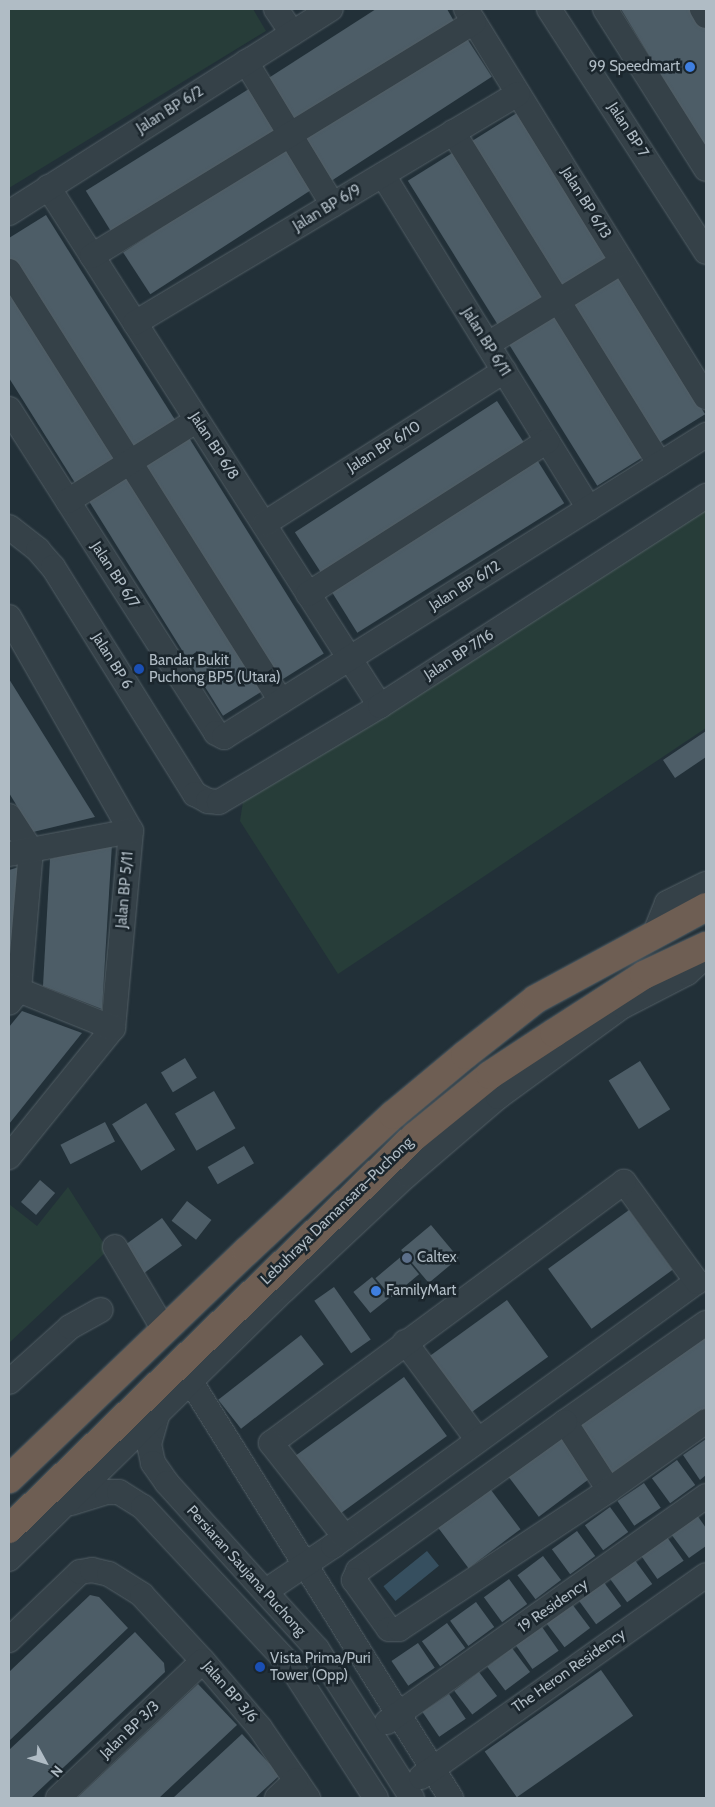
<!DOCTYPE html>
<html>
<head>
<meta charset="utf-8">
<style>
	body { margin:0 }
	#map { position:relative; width:715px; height:1807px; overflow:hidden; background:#223038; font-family:Cabin,sans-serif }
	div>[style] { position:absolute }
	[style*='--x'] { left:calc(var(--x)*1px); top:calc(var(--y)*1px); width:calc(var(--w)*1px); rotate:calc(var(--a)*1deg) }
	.green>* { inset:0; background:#273d39 }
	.water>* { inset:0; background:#364f5f; transform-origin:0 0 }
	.building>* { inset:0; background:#4d5d67; transform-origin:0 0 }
	.roads { filter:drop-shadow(0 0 1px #535f66) drop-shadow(0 0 1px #535f66) }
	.minor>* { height:24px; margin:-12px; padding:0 12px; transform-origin:12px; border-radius:12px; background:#354148 }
	.highway>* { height:28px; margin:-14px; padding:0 14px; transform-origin:14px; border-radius:14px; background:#6e5e53 }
	.dots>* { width:14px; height:14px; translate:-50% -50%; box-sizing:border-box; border:2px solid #1b262d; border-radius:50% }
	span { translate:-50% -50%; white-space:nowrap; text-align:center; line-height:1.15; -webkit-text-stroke:5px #1b262d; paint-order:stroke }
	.poi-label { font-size:15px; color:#b0bcc5 }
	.right { translate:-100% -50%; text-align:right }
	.left { translate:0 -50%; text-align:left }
	.street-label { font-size:15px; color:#b0bcc5 }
	.frame { position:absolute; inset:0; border:10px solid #b0bcc5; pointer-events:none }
	.north { position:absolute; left:20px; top:1737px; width:50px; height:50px; -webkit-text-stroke:4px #1b262d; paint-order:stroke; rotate:129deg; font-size:14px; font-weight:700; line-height:20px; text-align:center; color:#b0bcc5 }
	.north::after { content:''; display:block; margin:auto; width:18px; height:22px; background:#b0bcc5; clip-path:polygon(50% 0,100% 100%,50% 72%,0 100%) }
</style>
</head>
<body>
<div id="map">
	<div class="green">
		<i style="clip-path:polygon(9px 9px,253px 9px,266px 31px,9px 188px)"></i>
		<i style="clip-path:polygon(706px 509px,706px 728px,338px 974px,240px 821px,244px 795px)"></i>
		<i style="clip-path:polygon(68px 1187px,108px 1250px,9px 1343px,9px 1204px,37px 1226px)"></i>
	</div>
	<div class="water">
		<i style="left:427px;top:1551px;width:19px;height:56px;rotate:51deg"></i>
	</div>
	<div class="building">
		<i style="clip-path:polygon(376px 9px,447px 9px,455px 23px,296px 124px,267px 79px)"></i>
		<i style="clip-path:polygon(621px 9px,697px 9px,706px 23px,706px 149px)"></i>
		<i style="left:464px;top:34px;width:51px;height:192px;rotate:57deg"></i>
		<i style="left:252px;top:87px;width:54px;height:196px;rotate:58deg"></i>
		<i style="left:517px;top:113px;width:173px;height:61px;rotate:58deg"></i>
		<i style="left:290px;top:144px;width:50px;height:199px;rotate:57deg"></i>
		<i style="left:457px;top:150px;width:173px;height:58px;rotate:58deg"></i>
		<i style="clip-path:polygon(46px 215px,177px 423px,131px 453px,9px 258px,9px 238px)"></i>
		<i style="left:615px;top:270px;width:170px;height:62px;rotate:58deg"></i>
		<i style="clip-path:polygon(9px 276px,123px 457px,77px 486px,9px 378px)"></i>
		<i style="left:557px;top:308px;width:172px;height:60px;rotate:58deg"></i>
		<i style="left:497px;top:401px;width:55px;height:241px;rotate:57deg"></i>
		<i style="left:186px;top:433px;width:260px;height:57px;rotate:58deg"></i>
		<i style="left:534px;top:455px;width:57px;height:244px;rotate:58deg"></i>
		<i style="left:129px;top:469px;width:259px;height:51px;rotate:58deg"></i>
		<i style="clip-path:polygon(9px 679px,95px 817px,33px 832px,9px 793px)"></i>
		<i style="clip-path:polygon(706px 731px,706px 757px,675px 778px,663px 760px)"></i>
		<i style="clip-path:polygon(112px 844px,102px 1009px,43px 986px,50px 859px)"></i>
		<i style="clip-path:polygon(19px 867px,9px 973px,9px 870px)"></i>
		<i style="clip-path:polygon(22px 1011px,82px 1033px,9px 1124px,9px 1027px)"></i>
		<i style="left:185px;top:1058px;width:23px;height:28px;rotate:59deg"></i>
		<i style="left:640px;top:1061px;width:57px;height:37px;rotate:58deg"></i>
		<i style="left:214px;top:1091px;width:43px;height:45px;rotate:60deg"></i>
		<i style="left:146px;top:1103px;width:55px;height:40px;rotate:58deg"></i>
		<i style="left:105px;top:1122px;width:22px;height:50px;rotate:63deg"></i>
		<i style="left:244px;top:1146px;width:20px;height:42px;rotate:60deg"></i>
		<i style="left:40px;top:1180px;width:20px;height:29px;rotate:41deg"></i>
		<i style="left:187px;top:1201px;width:31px;height:25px;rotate:38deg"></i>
		<i style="left:629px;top:1210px;width:74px;height:100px;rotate:54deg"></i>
		<i style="left:162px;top:1218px;width:34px;height:47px;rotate:54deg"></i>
		<i style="left:431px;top:1225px;width:43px;height:39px;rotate:50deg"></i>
		<i style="left:403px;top:1255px;width:25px;height:36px;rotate:50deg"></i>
		<i style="left:372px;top:1277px;width:27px;height:24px;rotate:51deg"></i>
		<i style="left:334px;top:1287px;width:64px;height:24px;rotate:55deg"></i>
		<i style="left:507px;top:1300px;width:70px;height:101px;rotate:54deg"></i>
		<i style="clip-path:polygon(706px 1329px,706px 1415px,617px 1480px,576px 1423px)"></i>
		<i style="left:301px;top:1335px;width:37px;height:105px;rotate:52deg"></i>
		<i style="left:404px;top:1377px;width:73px;height:135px;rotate:54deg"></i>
		<i style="left:560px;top:1432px;width:55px;height:68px;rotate:53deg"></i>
		<i style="clip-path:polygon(706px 1439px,706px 1475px,700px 1480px,683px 1455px)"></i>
		<i style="left:677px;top:1460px;width:31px;height:31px;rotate:54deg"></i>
		<i style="left:644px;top:1483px;width:30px;height:32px;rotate:56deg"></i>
		<i style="left:488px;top:1486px;width:54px;height:65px;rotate:53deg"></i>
		<i style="left:610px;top:1507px;width:31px;height:31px;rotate:54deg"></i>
		<i style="clip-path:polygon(697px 1515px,706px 1528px,706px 1546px,689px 1558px,671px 1534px)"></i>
		<i style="left:577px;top:1531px;width:31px;height:31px;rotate:54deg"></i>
		<i style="left:667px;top:1537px;width:29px;height:32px;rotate:55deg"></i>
		<i style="left:543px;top:1556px;width:30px;height:32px;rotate:53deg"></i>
		<i style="left:634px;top:1559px;width:31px;height:31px;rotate:54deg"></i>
		<i style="left:509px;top:1579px;width:31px;height:31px;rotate:54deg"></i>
		<i style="left:603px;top:1581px;width:31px;height:31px;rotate:54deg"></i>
		<i style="clip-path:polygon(90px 1595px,99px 1597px,128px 1628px,9px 1741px,9px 1672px)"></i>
		<i style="left:476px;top:1602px;width:31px;height:32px;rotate:54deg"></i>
		<i style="left:572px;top:1604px;width:30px;height:32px;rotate:53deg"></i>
		<i style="left:447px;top:1623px;width:31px;height:31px;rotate:54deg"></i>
		<i style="left:542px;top:1627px;width:29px;height:32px;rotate:55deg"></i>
		<i style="clip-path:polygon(135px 1632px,164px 1663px,165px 1672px,31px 1798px,9px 1798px,9px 1750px)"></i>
		<i style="left:418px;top:1643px;width:30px;height:32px;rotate:56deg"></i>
		<i style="left:512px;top:1648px;width:30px;height:31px;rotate:53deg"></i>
		<i style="left:601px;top:1670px;width:56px;height:142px;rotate:55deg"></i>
		<i style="left:479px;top:1672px;width:30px;height:31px;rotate:53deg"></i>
		<i style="clip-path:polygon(198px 1684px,237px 1725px,159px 1798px,77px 1798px)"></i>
		<i style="left:449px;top:1694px;width:30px;height:32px;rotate:56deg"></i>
		<i style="clip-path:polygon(242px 1734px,280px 1775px,255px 1798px,173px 1798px)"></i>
	</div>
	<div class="roads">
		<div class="minor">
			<i style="--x:276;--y:9;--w:29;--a:56"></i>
			<i style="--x:466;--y:9;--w:456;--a:58.3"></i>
			<i style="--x:549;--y:9;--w:289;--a:57.1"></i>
			<i style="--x:605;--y:9;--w:189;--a:57.7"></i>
			<i style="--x:702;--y:9;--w:8;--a:60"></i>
			<i style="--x:246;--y:62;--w:167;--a:58.7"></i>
			<i style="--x:453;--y:132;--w:391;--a:58.1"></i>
			<i style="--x:383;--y:175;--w:392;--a:58.3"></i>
			<i style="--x:48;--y:187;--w:616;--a:57.39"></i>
			<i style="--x:9;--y:213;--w:381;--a:-32.4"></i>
			<i style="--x:92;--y:256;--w:448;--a:-31.5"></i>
			<i style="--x:9;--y:271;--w:509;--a:57.68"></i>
			<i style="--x:135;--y:323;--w:446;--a:-30.9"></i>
			<i style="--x:488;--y:344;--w:157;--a:-31.5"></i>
			<i style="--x:9;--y:409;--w:384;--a:57.4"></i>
			<i style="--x:216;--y:733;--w:9;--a:27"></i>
			<i style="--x:224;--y:737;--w:569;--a:-32.07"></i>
			<i style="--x:68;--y:501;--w:152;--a:-32.1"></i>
			<i style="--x:264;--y:524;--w:285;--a:-32.5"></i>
			<i style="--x:9;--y:527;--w:37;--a:38"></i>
			<i style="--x:38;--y:550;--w:23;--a:49"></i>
			<i style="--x:53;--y:567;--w:268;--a:58"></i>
			<i style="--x:195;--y:794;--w:15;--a:28"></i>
			<i style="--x:208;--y:801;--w:11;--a:5"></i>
			<i style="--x:219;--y:802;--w:187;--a:-30.8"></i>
			<i style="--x:380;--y:706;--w:388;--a:-32.8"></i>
			<i style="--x:308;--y:594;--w:284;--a:-32.6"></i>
			<i style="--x:9;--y:617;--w:246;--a:60.3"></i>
			<i style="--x:131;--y:831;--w:198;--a:95.2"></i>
			<i style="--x:113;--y:1028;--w:166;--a:128.9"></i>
			<i style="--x:9;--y:816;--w:40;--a:57.1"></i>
			<i style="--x:31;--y:850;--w:141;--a:94.9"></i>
			<i style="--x:19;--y:990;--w:16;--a:128"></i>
			<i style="--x:9;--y:854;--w:124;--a:-10.7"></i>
			<i style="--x:655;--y:933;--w:32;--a:-68"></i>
			<i style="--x:667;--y:903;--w:43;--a:-26"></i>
			<i style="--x:9;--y:986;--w:112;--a:22"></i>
			<i style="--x:115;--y:1247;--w:96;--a:59.4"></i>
			<i style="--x:405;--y:1342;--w:121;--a:53.4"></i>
			<i style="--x:9;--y:1382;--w:82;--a:-42"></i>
			<i style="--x:70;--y:1327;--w:35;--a:-29"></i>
			<i style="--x:191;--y:1382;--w:491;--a:58"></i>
			<i style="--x:157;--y:1416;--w:29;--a:106"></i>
			<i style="--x:149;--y:1444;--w:19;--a:78"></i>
			<i style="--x:153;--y:1463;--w:24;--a:55"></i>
			<i style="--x:167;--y:1483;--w:224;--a:47.9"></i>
			<i style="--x:317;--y:1649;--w:177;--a:57.5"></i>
			<i style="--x:565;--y:1422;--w:172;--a:-35.1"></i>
			<i style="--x:609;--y:1490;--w:81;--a:-122.9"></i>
			<i style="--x:565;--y:1422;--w:255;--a:144.3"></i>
			<i style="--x:358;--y:1571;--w:10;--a:114"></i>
			<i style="--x:354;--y:1580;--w:60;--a:54.5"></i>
			<i style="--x:389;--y:1629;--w:10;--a:0"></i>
			<i style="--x:399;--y:1629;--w:252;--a:-33.5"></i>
			<i style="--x:609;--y:1490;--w:119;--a:-35.4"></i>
			<i style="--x:71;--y:1503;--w:38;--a:-17"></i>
			<i style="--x:107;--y:1492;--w:12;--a:0"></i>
			<i style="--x:119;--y:1492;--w:28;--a:32"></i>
			<i style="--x:143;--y:1507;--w:216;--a:47.1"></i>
			<i style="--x:290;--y:1665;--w:158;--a:57.1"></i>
			<i style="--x:9;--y:1559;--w:386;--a:-44.4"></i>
			<i style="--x:285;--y:1289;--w:167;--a:-43.1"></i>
			<i style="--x:407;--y:1175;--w:120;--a:-40.6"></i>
			<i style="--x:498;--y:1097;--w:155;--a:-36.1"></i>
			<i style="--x:623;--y:1006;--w:72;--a:-27.3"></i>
			<i style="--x:687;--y:973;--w:25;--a:-42"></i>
			<i style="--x:266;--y:1591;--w:81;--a:-33.9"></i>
			<i style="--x:333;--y:1546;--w:450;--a:-36"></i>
			<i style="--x:697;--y:1282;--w:124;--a:-126.1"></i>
			<i style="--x:624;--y:1182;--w:439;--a:143.5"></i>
			<i style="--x:271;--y:1443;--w:120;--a:51.8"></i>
			<i style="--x:9;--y:1640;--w:98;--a:-43.8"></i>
			<i style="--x:80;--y:1572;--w:12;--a:-9"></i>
			<i style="--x:92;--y:1570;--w:17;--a:13"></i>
			<i style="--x:109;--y:1574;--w:39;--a:32"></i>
			<i style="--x:142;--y:1595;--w:90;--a:47.3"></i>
			<i style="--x:203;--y:1661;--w:88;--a:49.6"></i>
			<i style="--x:260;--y:1728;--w:85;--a:55.6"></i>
			<i style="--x:387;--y:1722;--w:391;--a:-35.3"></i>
			<i style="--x:421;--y:1777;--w:349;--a:-35.3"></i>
			<i style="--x:58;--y:1798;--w:199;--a:-43.4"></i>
			<i style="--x:277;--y:1798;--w:26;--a:-43"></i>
		</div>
		<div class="highway">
			<i style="--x:9;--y:1479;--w:330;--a:-43.8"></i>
			<i style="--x:247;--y:1251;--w:200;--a:-43"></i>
			<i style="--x:393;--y:1115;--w:94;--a:-39.8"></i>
			<i style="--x:465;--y:1055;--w:90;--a:-38.3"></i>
			<i style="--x:536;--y:999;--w:193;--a:-28.4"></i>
			<i style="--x:9;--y:1529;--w:564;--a:-44.07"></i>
			<i style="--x:414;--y:1137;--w:98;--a:-39.2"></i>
			<i style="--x:490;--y:1075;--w:77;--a:-33.3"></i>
			<i style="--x:554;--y:1033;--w:107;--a:-32.8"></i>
			<i style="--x:644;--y:975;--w:68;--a:-25.1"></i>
		</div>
	</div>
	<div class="dots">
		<i style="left:690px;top:67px;background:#3f7fe0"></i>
		<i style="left:139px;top:669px;background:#1a4fb4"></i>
		<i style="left:407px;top:1258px;background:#5c6f8a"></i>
		<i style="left:376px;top:1291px;background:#3f7fe0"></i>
		<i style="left:260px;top:1667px;background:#1a4fb4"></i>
	</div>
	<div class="poi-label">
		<span class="right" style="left:680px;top:67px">99 Speedmart</span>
		<span class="left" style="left:149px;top:669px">Bandar Bukit<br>Puchong BP5 (Utara)</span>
		<span class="left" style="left:417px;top:1258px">Caltex</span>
		<span class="left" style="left:386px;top:1291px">FamilyMart</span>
		<span class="left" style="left:270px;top:1667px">Vista Prima/Puri<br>Tower (Opp)</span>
	</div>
	<div class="street-label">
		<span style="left:170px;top:110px;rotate:-32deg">Jalan BP 6/2</span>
		<span style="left:628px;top:130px;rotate:57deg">Jalan BP 7</span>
		<span style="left:586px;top:203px;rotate:58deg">Jalan BP 6/13</span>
		<span style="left:327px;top:208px;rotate:-31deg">Jalan BP 6/9</span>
		<span style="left:486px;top:342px;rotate:58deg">Jalan BP 6/11</span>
		<span style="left:214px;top:446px;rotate:57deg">Jalan BP 6/8</span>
		<span style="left:384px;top:447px;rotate:-32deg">Jalan BP 6/10</span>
		<span style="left:115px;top:575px;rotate:57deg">Jalan BP 6/7</span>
		<span style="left:465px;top:586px;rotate:-32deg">Jalan BP 6/12</span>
		<span style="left:459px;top:655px;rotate:-33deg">Jalan BP 7/16</span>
		<span style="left:112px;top:661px;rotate:58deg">Jalan BP 6</span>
		<span style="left:125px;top:890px;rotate:-85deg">Jalan BP 5/11</span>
		<span style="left:337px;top:1211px;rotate:-44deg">Lebuhraya Damansara–Puchong</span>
		<span style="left:246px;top:1571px;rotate:48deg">Persiaran Saujana Puchong</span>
		<span style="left:553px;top:1606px;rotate:-35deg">19 Residency</span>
		<span style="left:569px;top:1671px;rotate:-35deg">The Heron Residency</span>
		<span style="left:230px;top:1692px;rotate:49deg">Jalan BP 3/6</span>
		<span style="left:130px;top:1730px;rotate:-44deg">Jalan BP 3/3</span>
	</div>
	<div class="frame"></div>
	<div class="north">N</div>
</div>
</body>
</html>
